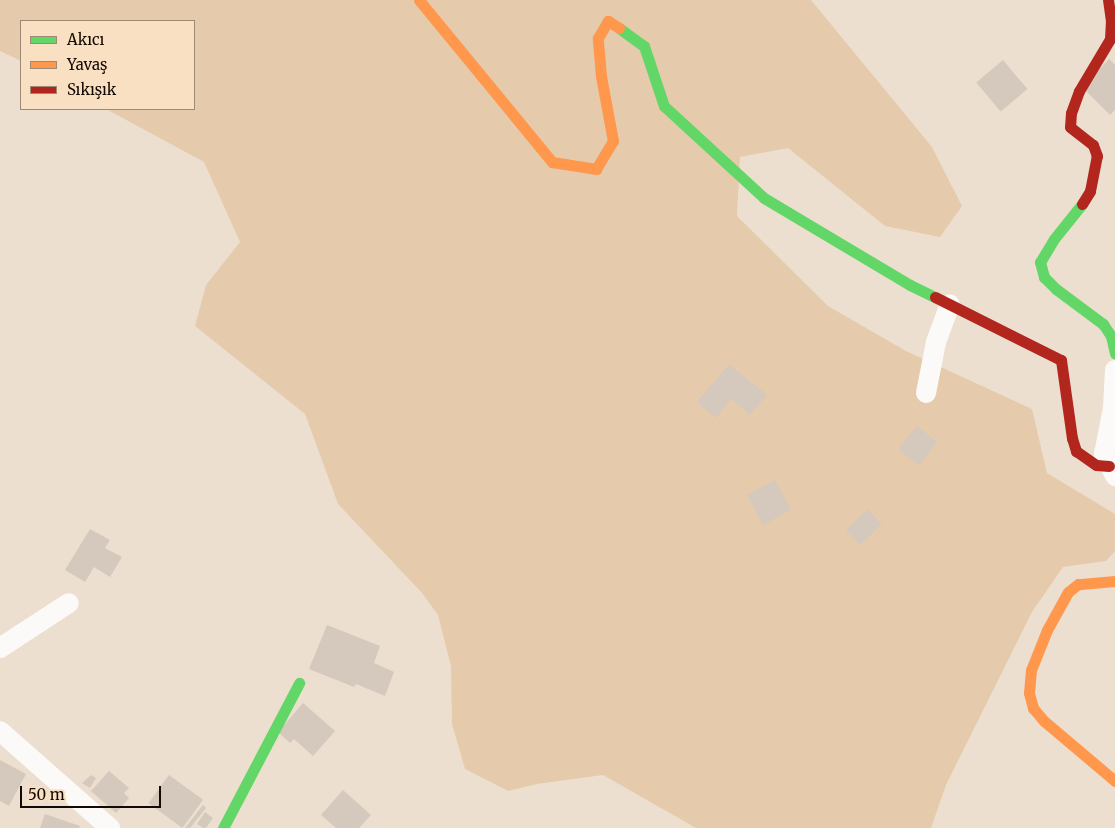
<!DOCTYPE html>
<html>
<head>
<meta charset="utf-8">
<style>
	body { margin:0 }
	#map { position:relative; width:1115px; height:828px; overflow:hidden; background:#eddfd0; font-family:Merriweather,serif }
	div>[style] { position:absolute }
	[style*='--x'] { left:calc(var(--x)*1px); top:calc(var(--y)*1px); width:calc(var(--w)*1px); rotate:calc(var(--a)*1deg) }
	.green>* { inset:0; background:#e5cbac }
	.building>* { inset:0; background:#d4c9bc; transform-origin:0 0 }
	.street>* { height:20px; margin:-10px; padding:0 10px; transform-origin:10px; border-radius:10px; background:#fcfaf8 }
	.fast>* { height:11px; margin:-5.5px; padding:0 5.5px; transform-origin:5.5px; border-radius:5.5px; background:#63d668 }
	.slow>* { height:11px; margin:-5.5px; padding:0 5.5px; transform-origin:5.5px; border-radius:5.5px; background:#ff974d }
	.jam>* { height:11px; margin:-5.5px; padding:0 5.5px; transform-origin:5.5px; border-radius:5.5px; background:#b3261e }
	span { translate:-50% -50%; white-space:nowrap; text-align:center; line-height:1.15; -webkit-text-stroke:4px #fae0c3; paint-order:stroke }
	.legend { position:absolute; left:20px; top:20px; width:175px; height:90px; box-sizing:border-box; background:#fae0c3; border:1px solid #9d8a76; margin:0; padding:6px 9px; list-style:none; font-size:15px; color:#120902 }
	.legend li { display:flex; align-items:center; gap:10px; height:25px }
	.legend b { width:25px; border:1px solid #9d8a76 }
	.scale { position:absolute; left:20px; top:786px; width:141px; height:22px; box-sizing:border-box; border:2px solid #120902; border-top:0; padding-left:6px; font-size:15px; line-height:18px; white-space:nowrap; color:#120902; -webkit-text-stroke:4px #fae0c3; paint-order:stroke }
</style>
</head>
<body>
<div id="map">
	<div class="green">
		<i style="clip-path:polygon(0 0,811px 0,932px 147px,962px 206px,940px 237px,885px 226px,788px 148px,740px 157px,737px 216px,828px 306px,906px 351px,1032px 409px,1047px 473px,1115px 514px,1115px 551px,1106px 561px,1063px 567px,1032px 612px,946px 785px,931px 828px,696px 828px,603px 775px,537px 784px,508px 791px,465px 769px,452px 724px,451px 666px,438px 615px,422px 593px,338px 504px,305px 414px,195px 326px,206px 285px,240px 242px,204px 162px,106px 109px,194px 109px,194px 21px,21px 21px,21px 61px,0 51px)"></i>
	</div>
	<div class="building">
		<i style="clip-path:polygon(1109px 59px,1115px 65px,1115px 110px,1110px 115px,1082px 87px)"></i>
		<i style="left:1003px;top:60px;width:38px;height:35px;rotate:50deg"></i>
		<i style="clip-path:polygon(729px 364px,767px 395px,750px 415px,731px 399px,716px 418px,697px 402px)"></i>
		<i style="left:917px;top:426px;width:26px;height:30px;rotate:39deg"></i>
		<i style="left:775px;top:480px;width:34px;height:32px;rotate:62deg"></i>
		<i style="left:867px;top:509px;width:21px;height:30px;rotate:45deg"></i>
		<i style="clip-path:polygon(90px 529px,110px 540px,105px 548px,122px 557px,110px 577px,94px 567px,85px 582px,65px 570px)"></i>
		<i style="clip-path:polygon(327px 625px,380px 646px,374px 663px,394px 672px,385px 696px,356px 684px,354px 687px,309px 669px)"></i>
		<i style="clip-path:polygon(303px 703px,335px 731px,313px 756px,294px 739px,290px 743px,278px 732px)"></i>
		<i style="clip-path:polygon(0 760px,26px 774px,9px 806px,0 801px)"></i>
		<i style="clip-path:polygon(109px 771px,129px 788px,124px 793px,129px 798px,116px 813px,91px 791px)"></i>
		<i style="clip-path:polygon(91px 775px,96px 778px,90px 788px,82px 783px)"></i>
		<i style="left:169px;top:775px;width:42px;height:35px;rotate:36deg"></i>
		<i style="clip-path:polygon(343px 790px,371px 815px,359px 828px,336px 828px,321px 815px)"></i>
		<i style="clip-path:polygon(203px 805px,206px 808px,190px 828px,185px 828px)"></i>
		<i style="clip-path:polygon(205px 812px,213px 818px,206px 828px,203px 828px,197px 824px)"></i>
		<i style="clip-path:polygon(45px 814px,80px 826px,79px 828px,40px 828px)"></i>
	</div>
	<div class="street">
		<i style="--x:1115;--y:370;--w:38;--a:93"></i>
		<i style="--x:1113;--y:408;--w:47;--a:101.1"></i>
		<i style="--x:1104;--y:454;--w:25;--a:63"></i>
		<i style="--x:926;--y:393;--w:52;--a:-78.9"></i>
		<i style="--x:936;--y:342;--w:40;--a:-69.8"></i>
		<i style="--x:0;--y:648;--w:82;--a:-33.1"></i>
		<i style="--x:0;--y:731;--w:147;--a:41.4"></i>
	</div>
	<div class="fast">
		<i style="--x:619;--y:28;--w:31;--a:36"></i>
		<i style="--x:644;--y:46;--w:63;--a:71.6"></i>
		<i style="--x:664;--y:106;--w:136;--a:42.6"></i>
		<i style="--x:764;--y:198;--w:170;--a:30.8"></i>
		<i style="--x:910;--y:285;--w:28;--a:26"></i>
		<i style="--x:1082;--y:204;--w:45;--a:128.7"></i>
		<i style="--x:1054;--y:239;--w:27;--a:121"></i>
		<i style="--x:1040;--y:262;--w:16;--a:75"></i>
		<i style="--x:1044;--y:277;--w:17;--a:45"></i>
		<i style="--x:1056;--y:289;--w:59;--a:36.7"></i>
		<i style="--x:1103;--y:324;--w:14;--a:56"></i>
		<i style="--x:1111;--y:336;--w:18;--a:77"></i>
		<i style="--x:223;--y:828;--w:164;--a:-62.3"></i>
	</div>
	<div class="slow">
		<i style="--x:419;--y:0;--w:210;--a:50.6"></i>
		<i style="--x:552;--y:162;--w:45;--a:9"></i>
		<i style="--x:596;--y:169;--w:33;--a:-59"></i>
		<i style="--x:613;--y:141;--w:66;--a:-100.5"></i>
		<i style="--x:601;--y:76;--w:38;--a:-95"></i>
		<i style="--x:598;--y:38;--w:20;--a:-60"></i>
		<i style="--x:608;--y:21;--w:13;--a:32"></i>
		<i style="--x:1115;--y:581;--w:37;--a:175"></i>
		<i style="--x:1078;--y:584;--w:13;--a:141"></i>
		<i style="--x:1068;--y:592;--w:43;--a:118.9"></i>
		<i style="--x:1047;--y:630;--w:43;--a:111.8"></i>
		<i style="--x:1031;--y:670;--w:23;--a:95"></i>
		<i style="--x:1029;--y:693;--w:16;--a:75"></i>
		<i style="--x:1033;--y:708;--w:17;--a:50"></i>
		<i style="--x:1044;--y:721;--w:93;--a:40.2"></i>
	</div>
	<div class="jam">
		<i style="--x:1082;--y:204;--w:15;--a:-58"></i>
		<i style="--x:1090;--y:191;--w:36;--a:-79"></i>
		<i style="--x:1097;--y:156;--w:12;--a:-110"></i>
		<i style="--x:1093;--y:145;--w:29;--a:-142"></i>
		<i style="--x:1070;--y:127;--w:14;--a:-86"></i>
		<i style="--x:1071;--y:113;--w:23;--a:-70"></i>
		<i style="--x:1079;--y:91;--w:61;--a:-59.2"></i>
		<i style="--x:1110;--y:39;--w:18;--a:-87"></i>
		<i style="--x:1111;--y:21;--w:21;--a:-98"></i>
		<i style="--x:935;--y:297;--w:141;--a:26.6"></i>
		<i style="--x:1061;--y:360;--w:79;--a:82"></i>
		<i style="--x:1072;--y:438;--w:14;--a:73"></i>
		<i style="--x:1076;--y:451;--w:24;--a:35"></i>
		<i style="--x:1096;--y:465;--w:13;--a:4"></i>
	</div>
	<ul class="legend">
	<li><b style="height:6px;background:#63d668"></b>Akıcı</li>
	<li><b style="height:6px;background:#ff974d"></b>Yavaş</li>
	<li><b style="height:6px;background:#b3261e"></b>Sıkışık</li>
	</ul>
	<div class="scale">50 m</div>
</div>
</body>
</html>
